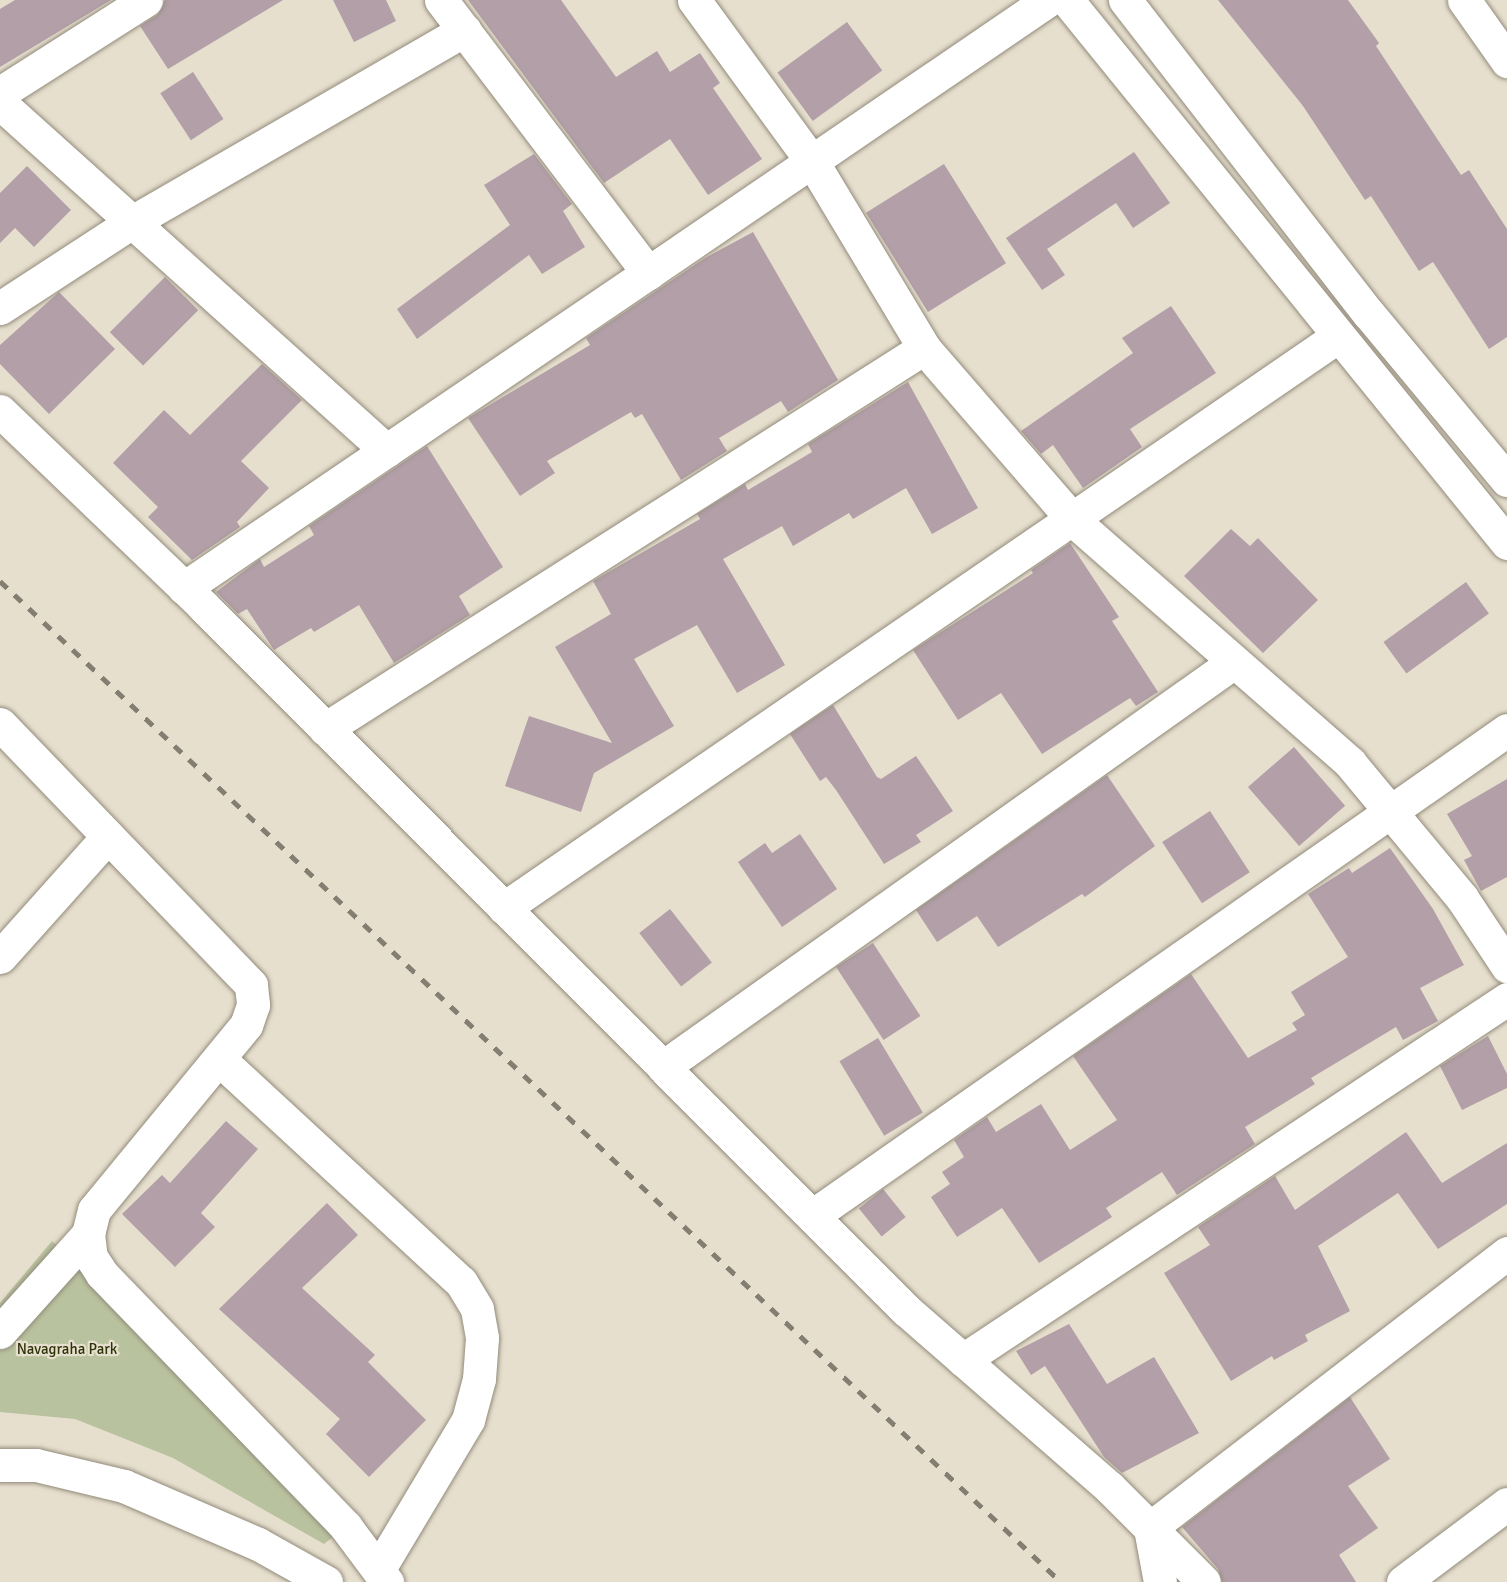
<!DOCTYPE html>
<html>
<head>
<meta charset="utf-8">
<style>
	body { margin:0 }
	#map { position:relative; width:1507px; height:1582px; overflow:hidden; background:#e7dfce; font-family:Signika,sans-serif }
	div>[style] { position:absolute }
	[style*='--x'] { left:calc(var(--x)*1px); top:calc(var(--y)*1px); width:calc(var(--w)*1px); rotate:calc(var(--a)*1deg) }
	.green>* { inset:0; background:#b9c29e }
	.building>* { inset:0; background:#b29fa8; transform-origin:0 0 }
	.roads { filter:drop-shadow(0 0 2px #928b7b) drop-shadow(0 0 2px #928b7b) }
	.minor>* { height:33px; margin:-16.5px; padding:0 16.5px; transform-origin:16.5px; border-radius:16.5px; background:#fff }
	.major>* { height:33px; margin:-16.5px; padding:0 16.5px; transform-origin:16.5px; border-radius:16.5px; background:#fff }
	.rail>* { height:4.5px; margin-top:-2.25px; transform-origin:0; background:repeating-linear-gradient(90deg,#847e72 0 10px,transparent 0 20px) }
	span { translate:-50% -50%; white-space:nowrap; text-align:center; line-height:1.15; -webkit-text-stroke:4.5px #e7dfce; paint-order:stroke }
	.park-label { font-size:15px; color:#2c3308 }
</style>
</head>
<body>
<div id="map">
	<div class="green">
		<i style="clip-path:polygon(52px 1241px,346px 1527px,324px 1544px,173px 1458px,75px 1419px,0 1412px,0 1303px)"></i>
	</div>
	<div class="building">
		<i style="clip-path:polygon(15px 0,111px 0,0 67px,0 9px)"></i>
		<i style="clip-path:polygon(165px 0,283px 0,168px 69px,140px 26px,157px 15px)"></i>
		<i style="clip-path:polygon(333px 0,386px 0,396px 21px,354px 42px)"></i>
		<i style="clip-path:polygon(468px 0,561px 0,616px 77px,657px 51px,670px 72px,700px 53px,720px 83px,713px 88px,762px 159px,708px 195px,670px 139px,604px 183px)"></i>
		<i style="clip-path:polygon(1218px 0,1348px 0,1379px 43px,1376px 46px,1461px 175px,1469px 170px,1507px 229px,1507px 337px,1489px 349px,1433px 262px,1419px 271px,1371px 196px,1365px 200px,1303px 106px)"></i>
		<i style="left:847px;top:22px;width:60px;height:86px;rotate:54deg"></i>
		<i style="left:193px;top:72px;width:56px;height:39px;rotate:57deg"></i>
		<i style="clip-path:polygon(1134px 152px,1170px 203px,1133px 228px,1116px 203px,1047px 249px,1065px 275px,1042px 290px,1006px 238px)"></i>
		<i style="clip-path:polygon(534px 154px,572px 204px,563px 211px,585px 247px,542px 274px,529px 255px,417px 339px,397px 309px,510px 225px,484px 185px)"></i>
		<i style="left:944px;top:164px;width:117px;height:92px;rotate:58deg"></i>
		<i style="clip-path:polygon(27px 166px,71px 210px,34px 247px,15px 228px,0 243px,0 193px)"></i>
		<i style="clip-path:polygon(753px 232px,838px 380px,788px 412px,781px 401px,719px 438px,727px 451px,681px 480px,642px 414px,635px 418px,631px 412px,547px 461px,555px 473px,520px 496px,468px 418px,590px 345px,586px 338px,705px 258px)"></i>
		<i style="left:165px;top:277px;width:47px;height:78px;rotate:45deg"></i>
		<i style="clip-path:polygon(59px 292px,115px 349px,49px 414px,0 364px,0 345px)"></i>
		<i style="clip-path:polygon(1171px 306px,1216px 373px,1130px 429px,1142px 447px,1083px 488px,1053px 445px,1041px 454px,1021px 431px,1133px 353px,1122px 338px)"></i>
		<i style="clip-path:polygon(262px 364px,302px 400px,241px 461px,269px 488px,237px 522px,240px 527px,192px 560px,148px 517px,158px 507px,113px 463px,164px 410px,190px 435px)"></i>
		<i style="clip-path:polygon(908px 382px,978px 508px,932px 534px,906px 488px,853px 519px,849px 513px,793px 546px,782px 526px,723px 559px,785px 665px,737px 693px,697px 625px,634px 659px,674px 726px,594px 773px,581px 812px,505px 786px,529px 716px,612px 743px,555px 647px,611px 614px,593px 581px,700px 519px,697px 514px,745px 484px,748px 490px,812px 452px,808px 444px)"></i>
		<i style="clip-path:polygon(427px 446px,503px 567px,459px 596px,470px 615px,394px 663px,359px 605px,314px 632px,311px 628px,274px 650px,247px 609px,238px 614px,216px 592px,260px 559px,264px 567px,314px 535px,309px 526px)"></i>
		<i style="clip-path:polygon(1231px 529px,1250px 546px,1258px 538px,1318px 600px,1263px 653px,1184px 576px)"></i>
		<i style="clip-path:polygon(1070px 543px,1119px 617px,1112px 621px,1158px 692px,1136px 706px,1130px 698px,1042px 754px,1001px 693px,958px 720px,913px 650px,1033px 573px,1031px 570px)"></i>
		<i style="left:1466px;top:582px;width:39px;height:102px;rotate:54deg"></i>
		<i style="clip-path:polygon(833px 705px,877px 777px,881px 779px,916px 756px,953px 811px,916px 835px,921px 842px,884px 864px,836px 790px,826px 777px,820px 781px,790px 734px)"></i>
		<i style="left:1294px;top:747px;width:78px;height:61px;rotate:49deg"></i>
		<i style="clip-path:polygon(1107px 775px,1155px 846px,1085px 897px,1082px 894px,998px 947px,977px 916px,937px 942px,916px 910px)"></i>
		<i style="clip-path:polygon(1507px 779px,1507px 877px,1481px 891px,1464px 860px,1472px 856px,1447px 814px)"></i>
		<i style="left:1210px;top:811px;width:73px;height:57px;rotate:57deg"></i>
		<i style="clip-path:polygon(800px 834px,837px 889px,782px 927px,738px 862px,765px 843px,772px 853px)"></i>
		<i style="clip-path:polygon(1390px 848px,1433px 909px,1464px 965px,1420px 988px,1438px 1021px,1403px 1040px,1396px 1027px,1311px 1078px,1315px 1084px,1245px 1127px,1255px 1144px,1177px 1195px,1162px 1172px,1106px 1208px,1112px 1217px,1039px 1263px,1002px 1208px,957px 1237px,931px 1197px,950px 1184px,942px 1172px,964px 1157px,954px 1140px,987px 1117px,996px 1132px,1041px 1104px,1070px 1150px,1117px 1120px,1073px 1056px,1191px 974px,1248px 1058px,1297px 1030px,1292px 1023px,1305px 1015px,1291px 992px,1348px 957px,1308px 894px,1349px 868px,1352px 873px)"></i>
		<i style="left:670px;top:909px;width:68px;height:39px;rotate:52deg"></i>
		<i style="left:873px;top:943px;width:87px;height:44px;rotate:57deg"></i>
		<i style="clip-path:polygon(1488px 1036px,1507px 1074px,1507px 1088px,1462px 1110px,1440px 1066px)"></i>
		<i style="left:878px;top:1038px;width:87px;height:45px;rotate:59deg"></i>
		<i style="clip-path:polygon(226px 1121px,258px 1149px,201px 1213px,215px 1227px,175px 1267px,122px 1214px,162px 1175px,170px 1183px)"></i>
		<i style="clip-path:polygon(1406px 1132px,1442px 1183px,1507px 1143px,1507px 1204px,1438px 1249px,1398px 1193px,1318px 1246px,1350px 1311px,1305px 1335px,1308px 1341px,1274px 1360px,1272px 1356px,1231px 1381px,1164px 1273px,1210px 1245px,1198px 1227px,1275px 1176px,1295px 1210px)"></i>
		<i style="left:883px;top:1189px;width:36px;height:31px;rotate:51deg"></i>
		<i style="clip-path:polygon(327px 1203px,358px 1235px,302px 1288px,375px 1355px,368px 1362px,426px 1420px,369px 1477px,326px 1434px,340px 1419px,219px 1309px)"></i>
		<i style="clip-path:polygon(1069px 1324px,1107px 1384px,1154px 1357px,1199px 1433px,1122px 1473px,1104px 1457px,1045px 1366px,1031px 1375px,1016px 1351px)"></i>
		<i style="clip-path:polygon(1350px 1397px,1390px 1459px,1348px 1486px,1378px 1528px,1339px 1555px,1356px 1582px,1222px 1582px,1218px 1569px,1182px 1527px)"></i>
	</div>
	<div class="roads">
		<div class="minor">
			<i style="--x:441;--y:0;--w:343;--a:52.8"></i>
			<i style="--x:648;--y:273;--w:484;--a:-34.3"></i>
			<i style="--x:694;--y:0;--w:202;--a:53.9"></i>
			<i style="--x:813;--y:163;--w:216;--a:59"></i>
			<i style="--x:924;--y:348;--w:229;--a:49.1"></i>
			<i style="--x:1074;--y:521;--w:367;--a:41.2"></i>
			<i style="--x:1350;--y:763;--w:175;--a:50.3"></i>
			<i style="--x:1462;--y:898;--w:82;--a:56.5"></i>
			<i style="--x:1464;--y:0;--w:75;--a:54.8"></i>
			<i style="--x:0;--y:93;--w:173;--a:-32.5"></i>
			<i style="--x:0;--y:103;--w:520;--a:41.96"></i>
			<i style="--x:0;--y:308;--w:158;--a:-33.1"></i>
			<i style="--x:132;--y:222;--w:384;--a:-30"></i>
			<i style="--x:0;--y:411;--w:281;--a:43.8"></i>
			<i style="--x:203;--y:606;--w:995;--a:45.04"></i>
			<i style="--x:906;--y:1310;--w:269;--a:41.1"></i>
			<i style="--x:1109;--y:1487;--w:134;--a:45"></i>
			<i style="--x:184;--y:588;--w:561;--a:-34.17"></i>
			<i style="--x:0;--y:724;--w:362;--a:46.1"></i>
			<i style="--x:251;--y:985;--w:20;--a:84"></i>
			<i style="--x:253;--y:1005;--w:21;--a:109"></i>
			<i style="--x:246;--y:1025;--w:239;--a:129.4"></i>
			<i style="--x:94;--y:1210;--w:25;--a:104"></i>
			<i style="--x:88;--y:1234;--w:23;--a:83"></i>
			<i style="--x:91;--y:1257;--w:20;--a:57"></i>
			<i style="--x:102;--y:1274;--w:351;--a:46"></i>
			<i style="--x:346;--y:1527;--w:69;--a:53.3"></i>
			<i style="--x:325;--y:729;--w:710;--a:-32.46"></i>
			<i style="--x:504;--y:908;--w:1010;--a:-34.43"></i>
			<i style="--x:0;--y:957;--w:162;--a:-48.2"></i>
			<i style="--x:219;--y:1059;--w:329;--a:42.7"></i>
			<i style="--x:461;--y:1282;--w:31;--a:59"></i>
			<i style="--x:477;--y:1309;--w:29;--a:80"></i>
			<i style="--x:482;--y:1338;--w:41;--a:94.2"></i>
			<i style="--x:479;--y:1379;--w:42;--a:105"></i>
			<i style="--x:468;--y:1420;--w:174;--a:120.9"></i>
			<i style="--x:663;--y:1067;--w:700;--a:-35.35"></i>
			<i style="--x:812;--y:1216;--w:848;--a:-34.96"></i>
			<i style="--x:0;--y:1332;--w:132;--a:-48.1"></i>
			<i style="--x:963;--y:1360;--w:653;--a:-33.57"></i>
			<i style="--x:0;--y:1465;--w:36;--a:0"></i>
			<i style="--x:36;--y:1465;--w:90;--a:13.4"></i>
			<i style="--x:124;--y:1486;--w:146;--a:23.4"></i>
			<i style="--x:258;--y:1544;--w:78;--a:29.2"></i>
			<i style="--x:1160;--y:1582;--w:55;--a:-100.5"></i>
			<i style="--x:1150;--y:1528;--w:451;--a:-37.6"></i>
			<i style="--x:1403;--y:1582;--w:130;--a:-36.9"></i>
		</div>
		<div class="major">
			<i style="--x:1067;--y:0;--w:699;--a:50.98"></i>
			<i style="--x:1125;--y:0;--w:398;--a:52.2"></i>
			<i style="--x:1369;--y:314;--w:216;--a:50.3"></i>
		</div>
	</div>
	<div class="rail">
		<i style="--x:0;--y:581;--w:1459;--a:43.33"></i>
	</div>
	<div class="park-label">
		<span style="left:67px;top:1350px">Navagraha Park</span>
	</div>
</div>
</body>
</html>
